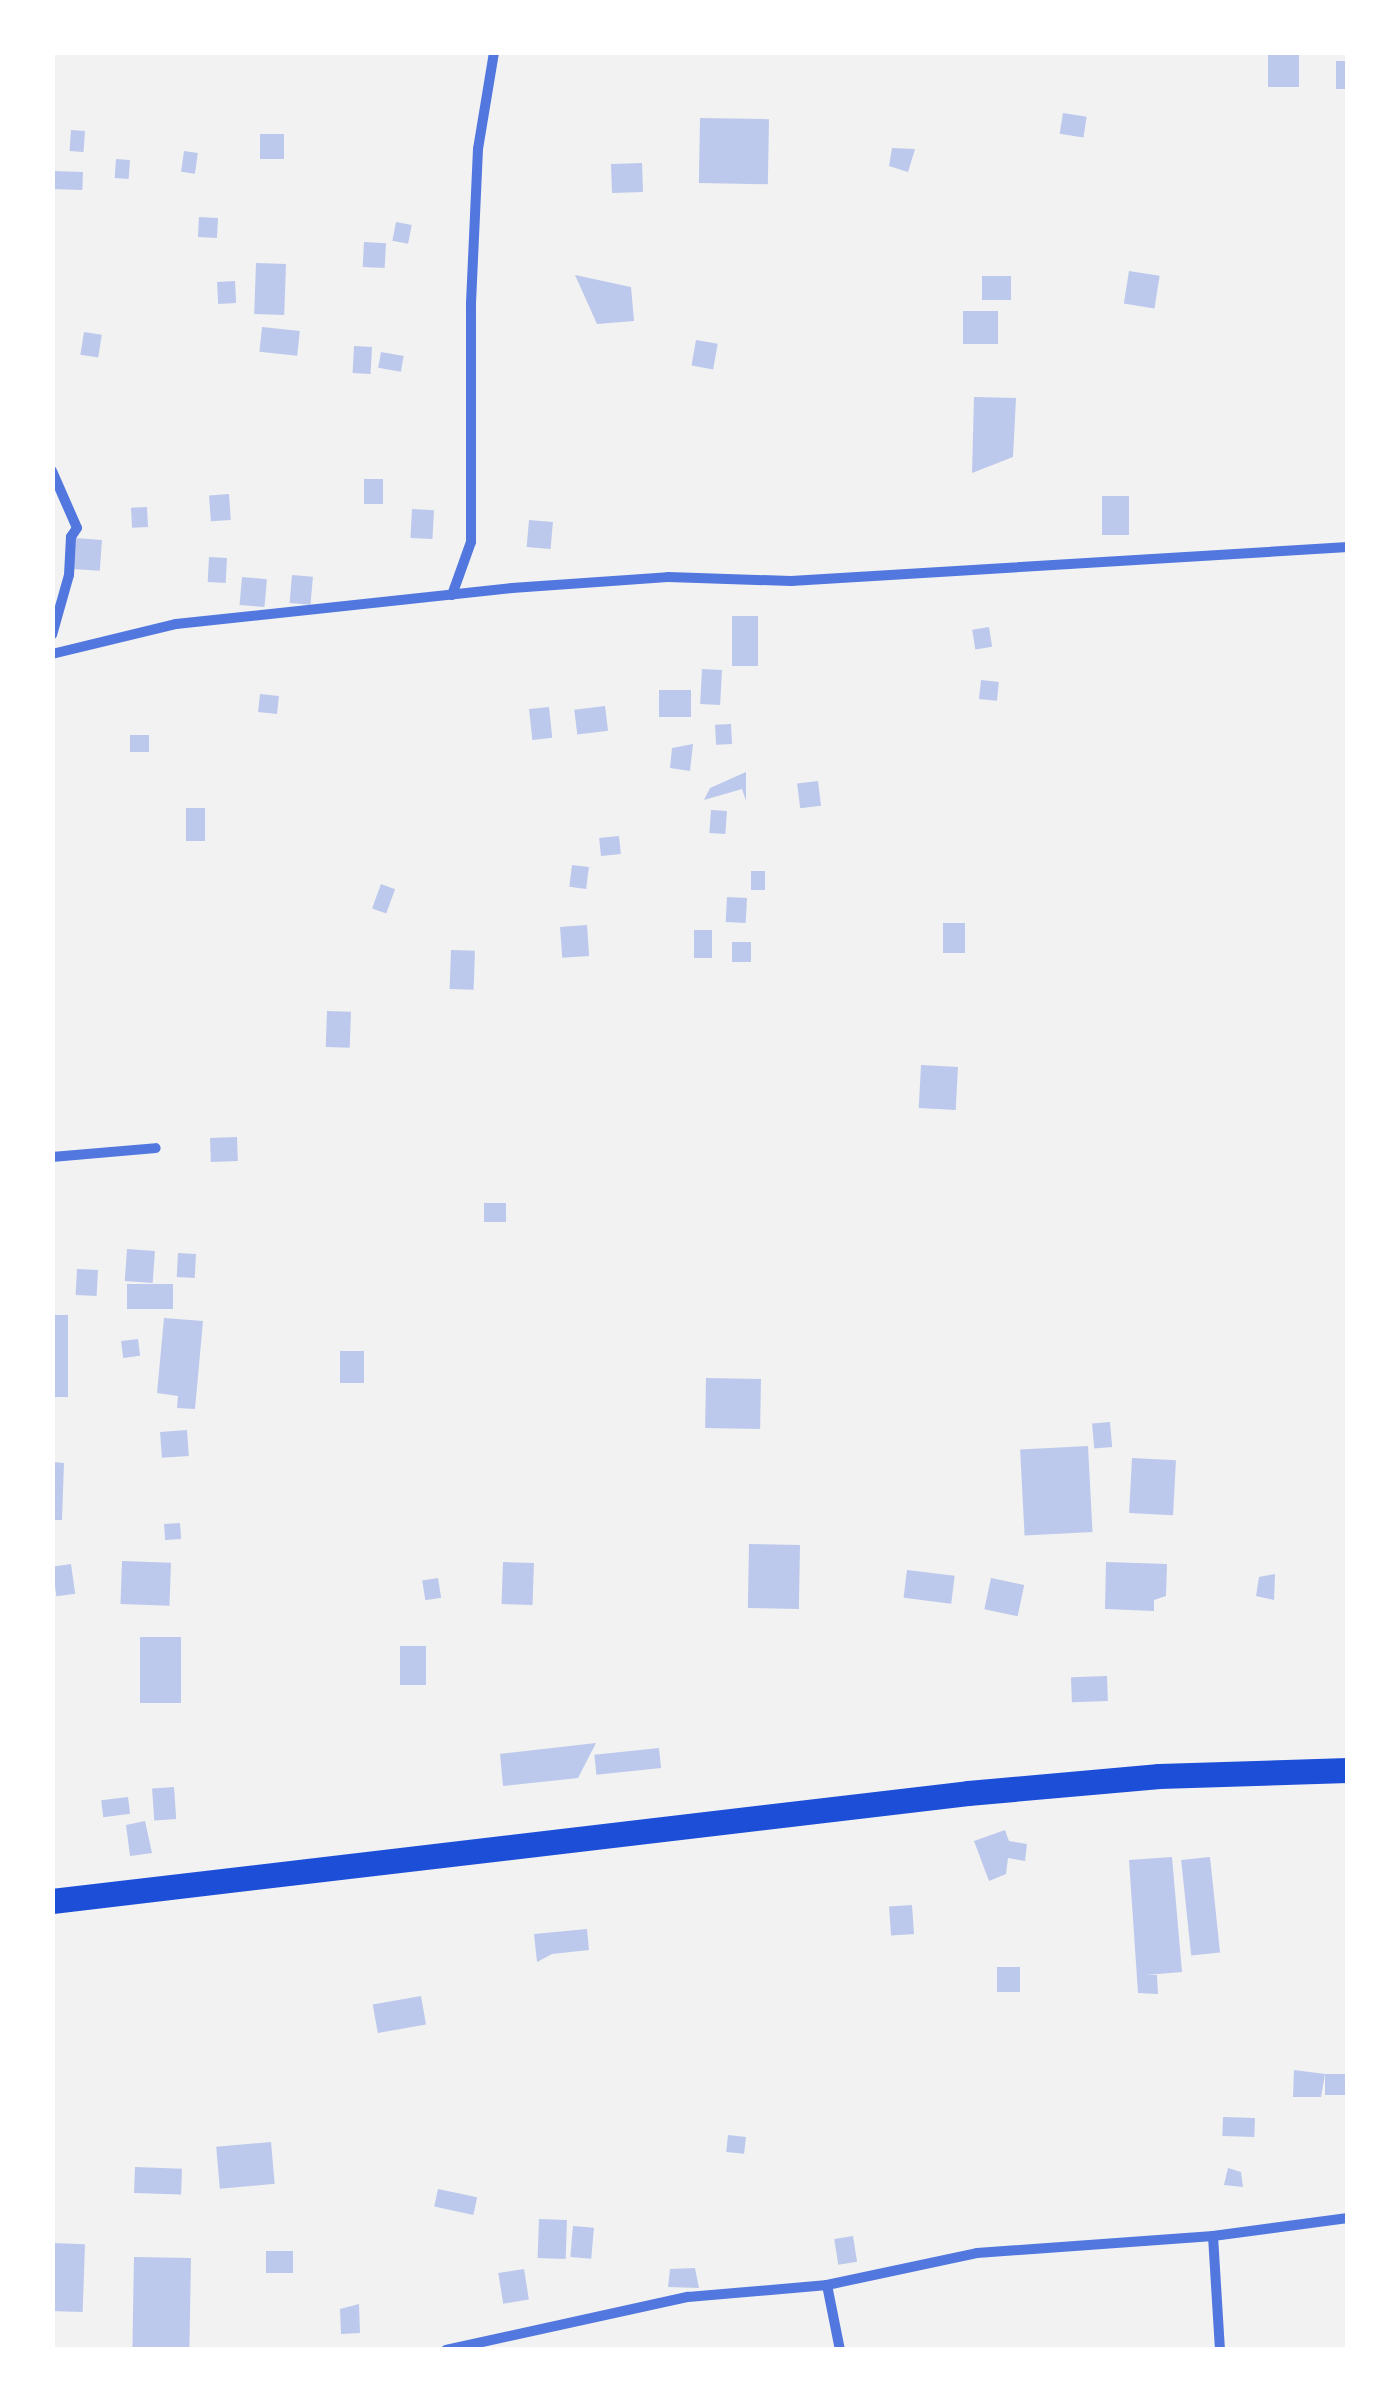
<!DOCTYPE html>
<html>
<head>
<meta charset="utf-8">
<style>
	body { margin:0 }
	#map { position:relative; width:1400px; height:2402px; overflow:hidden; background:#f2f2f2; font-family:Lato,sans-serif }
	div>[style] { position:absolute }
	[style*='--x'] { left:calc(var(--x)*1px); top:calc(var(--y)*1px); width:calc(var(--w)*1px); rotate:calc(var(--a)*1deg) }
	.building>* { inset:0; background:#bdc9ec; transform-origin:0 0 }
	.minor>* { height:10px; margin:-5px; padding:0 5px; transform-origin:5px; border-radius:5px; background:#5277de }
	.trunk>* { height:25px; margin:-12.5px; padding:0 12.5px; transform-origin:12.5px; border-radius:12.5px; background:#1d4ed8 }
	span { translate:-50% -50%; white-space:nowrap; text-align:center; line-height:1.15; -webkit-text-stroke:8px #fff; paint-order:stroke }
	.frame { position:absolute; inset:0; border:55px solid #fff; pointer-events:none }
</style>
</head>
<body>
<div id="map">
	<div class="building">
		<i style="left:1268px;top:52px;width:31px;height:35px"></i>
		<i style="left:1336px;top:61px;width:12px;height:28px"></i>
		<i style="left:1063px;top:113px;width:24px;height:21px;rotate:9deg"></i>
		<i style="left:700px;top:118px;width:69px;height:65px;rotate:1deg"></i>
		<i style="left:71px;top:130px;width:14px;height:21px;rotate:4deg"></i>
		<i style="left:260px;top:134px;width:24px;height:25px"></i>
		<i style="clip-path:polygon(892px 148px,915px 149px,908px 172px,889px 166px)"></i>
		<i style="left:184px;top:151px;width:14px;height:21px;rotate:8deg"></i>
		<i style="left:116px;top:159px;width:14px;height:19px;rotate:4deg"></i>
		<i style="left:642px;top:163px;width:29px;height:31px;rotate:88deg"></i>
		<i style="left:52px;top:171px;width:31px;height:18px;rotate:2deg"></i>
		<i style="left:199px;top:217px;width:19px;height:20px;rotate:3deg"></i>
		<i style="left:396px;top:222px;width:16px;height:19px;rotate:11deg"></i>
		<i style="left:364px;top:242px;width:22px;height:25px;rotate:3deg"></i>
		<i style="left:256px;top:263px;width:30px;height:51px;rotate:2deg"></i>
		<i style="left:1129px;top:271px;width:31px;height:33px;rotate:9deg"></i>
		<i style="clip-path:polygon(575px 275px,631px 287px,634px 321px,597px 324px)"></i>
		<i style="left:982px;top:276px;width:29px;height:24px"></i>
		<i style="left:235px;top:281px;width:22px;height:18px;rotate:87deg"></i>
		<i style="left:963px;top:311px;width:35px;height:33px"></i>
		<i style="left:262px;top:327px;width:38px;height:25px;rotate:6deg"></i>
		<i style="left:84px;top:332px;width:18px;height:23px;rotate:9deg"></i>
		<i style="left:696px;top:340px;width:22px;height:26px;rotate:10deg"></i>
		<i style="left:354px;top:346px;width:18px;height:27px;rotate:3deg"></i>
		<i style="left:381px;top:352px;width:23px;height:16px;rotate:10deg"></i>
		<i style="clip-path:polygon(974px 397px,1016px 398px,1013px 457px,972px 473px)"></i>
		<i style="left:364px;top:479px;width:19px;height:25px"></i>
		<i style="left:229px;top:494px;width:26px;height:20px;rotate:86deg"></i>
		<i style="left:1129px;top:496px;width:39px;height:27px;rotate:90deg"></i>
		<i style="left:147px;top:507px;width:20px;height:16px;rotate:87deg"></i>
		<i style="left:412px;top:509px;width:22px;height:29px;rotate:3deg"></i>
		<i style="left:529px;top:520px;width:24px;height:27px;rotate:5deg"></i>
		<i style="left:75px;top:538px;width:27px;height:31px;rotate:4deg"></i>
		<i style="left:209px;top:557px;width:18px;height:25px;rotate:3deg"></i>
		<i style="left:292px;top:575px;width:21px;height:28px;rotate:5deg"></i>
		<i style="left:242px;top:577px;width:25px;height:28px;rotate:5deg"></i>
		<i style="left:758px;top:616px;width:50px;height:26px;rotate:90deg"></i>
		<i style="left:989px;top:627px;width:20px;height:17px;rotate:81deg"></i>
		<i style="left:702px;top:669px;width:20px;height:35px;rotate:3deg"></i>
		<i style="left:981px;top:680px;width:18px;height:19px;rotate:6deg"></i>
		<i style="left:659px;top:690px;width:32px;height:27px"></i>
		<i style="left:260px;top:694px;width:19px;height:18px;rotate:6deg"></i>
		<i style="left:605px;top:706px;width:25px;height:31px;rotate:83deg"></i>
		<i style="left:549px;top:707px;width:31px;height:20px;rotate:84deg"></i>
		<i style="left:731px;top:724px;width:20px;height:16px;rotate:87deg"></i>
		<i style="left:130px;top:735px;width:19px;height:17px"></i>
		<i style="clip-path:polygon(693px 744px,690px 771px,670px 768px,672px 748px)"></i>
		<i style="clip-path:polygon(746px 772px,746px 801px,742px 789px,704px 800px,710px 788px)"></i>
		<i style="left:818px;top:781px;width:25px;height:21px;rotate:83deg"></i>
		<i style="left:186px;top:808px;width:19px;height:33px"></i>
		<i style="left:711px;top:810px;width:16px;height:23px;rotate:4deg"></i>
		<i style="left:619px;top:836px;width:18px;height:20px;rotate:84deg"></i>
		<i style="left:572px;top:865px;width:17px;height:22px;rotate:7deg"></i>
		<i style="left:751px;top:871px;width:14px;height:19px"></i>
		<i style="left:381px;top:884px;width:15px;height:26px;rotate:20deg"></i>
		<i style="left:727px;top:897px;width:20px;height:25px;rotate:3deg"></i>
		<i style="left:943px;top:923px;width:22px;height:30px"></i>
		<i style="left:587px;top:925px;width:31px;height:27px;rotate:86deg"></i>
		<i style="left:694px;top:930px;width:18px;height:28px"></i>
		<i style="left:732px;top:942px;width:19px;height:20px"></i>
		<i style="left:451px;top:950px;width:24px;height:39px;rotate:2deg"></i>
		<i style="left:327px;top:1011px;width:24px;height:36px;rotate:2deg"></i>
		<i style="left:921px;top:1065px;width:37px;height:43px;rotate:3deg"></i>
		<i style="left:237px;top:1137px;width:24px;height:27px;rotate:88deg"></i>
		<i style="left:484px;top:1203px;width:22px;height:19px"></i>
		<i style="left:127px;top:1249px;width:28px;height:32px;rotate:4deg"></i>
		<i style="left:178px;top:1253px;width:18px;height:24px;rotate:3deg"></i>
		<i style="left:77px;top:1269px;width:21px;height:26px;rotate:3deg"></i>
		<i style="left:127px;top:1284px;width:46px;height:25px"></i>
		<i style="left:52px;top:1315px;width:16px;height:82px"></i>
		<i style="clip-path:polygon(164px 1318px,203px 1321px,195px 1409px,177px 1408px,178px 1396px,157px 1393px)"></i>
		<i style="left:138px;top:1339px;width:17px;height:17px;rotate:83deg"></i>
		<i style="left:340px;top:1351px;width:24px;height:32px"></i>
		<i style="left:706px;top:1378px;width:55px;height:50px;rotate:1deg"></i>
		<i style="left:1110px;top:1422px;width:25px;height:18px;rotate:85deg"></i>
		<i style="left:187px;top:1430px;width:26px;height:27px;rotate:86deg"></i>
		<i style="left:1088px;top:1446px;width:86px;height:68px;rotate:87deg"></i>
		<i style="left:1132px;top:1458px;width:44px;height:55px;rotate:3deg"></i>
		<i style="clip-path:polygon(52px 1462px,64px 1463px,62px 1520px,52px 1520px)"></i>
		<i style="left:180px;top:1523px;width:16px;height:16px;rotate:86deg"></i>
		<i style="left:749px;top:1544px;width:51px;height:64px;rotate:1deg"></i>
		<i style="left:122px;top:1561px;width:49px;height:43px;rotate:2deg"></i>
		<i style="left:503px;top:1562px;width:31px;height:42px;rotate:2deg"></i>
		<i style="clip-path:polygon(1106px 1562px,1167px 1564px,1166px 1596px,1154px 1600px,1154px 1611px,1105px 1609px)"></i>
		<i style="left:71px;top:1564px;width:30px;height:19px;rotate:82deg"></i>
		<i style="left:907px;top:1570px;width:48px;height:28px;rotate:7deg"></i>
		<i style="clip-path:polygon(1275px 1574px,1274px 1600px,1256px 1596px,1259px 1577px)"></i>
		<i style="left:438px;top:1578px;width:20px;height:16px;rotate:81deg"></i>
		<i style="left:991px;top:1578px;width:34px;height:32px;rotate:12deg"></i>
		<i style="left:140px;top:1637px;width:41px;height:66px"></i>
		<i style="left:400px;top:1646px;width:26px;height:39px"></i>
		<i style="left:1107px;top:1676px;width:25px;height:36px;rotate:88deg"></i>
		<i style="clip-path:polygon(596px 1743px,578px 1778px,503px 1786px,500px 1754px)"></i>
		<i style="left:659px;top:1748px;width:20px;height:65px;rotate:84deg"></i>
		<i style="left:174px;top:1787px;width:32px;height:22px;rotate:86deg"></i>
		<i style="left:128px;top:1797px;width:17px;height:27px;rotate:83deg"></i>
		<i style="clip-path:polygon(145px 1821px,152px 1853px,130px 1856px,126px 1825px)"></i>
		<i style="clip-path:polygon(1005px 1830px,1009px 1841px,1027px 1844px,1025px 1861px,1008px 1858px,1006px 1874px,989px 1881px,974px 1841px)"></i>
		<i style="clip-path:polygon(1172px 1857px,1182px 1972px,1146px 1975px,1157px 1975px,1158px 1994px,1138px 1993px,1129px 1860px)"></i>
		<i style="left:1210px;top:1857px;width:96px;height:29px;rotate:84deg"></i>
		<i style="left:912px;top:1905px;width:29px;height:23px;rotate:86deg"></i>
		<i style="clip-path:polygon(587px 1929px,589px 1950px,552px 1954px,537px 1962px,534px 1934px)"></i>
		<i style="left:1020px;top:1967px;width:25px;height:23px;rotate:90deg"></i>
		<i style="left:421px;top:1996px;width:29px;height:49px;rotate:80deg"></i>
		<i style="clip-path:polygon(1294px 2070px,1325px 2074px,1321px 2097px,1293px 2097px)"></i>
		<i style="left:1325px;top:2074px;width:22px;height:21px"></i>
		<i style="left:1223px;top:2117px;width:32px;height:19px;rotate:2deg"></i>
		<i style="left:728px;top:2135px;width:18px;height:17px;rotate:6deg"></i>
		<i style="left:271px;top:2142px;width:42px;height:55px;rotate:85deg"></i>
		<i style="left:135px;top:2167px;width:47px;height:26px;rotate:2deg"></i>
		<i style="clip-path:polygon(1228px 2168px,1241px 2172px,1243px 2187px,1224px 2185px)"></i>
		<i style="left:438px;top:2189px;width:40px;height:18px;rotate:12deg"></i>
		<i style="left:539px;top:2219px;width:28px;height:39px;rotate:2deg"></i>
		<i style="left:573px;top:2226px;width:21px;height:31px;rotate:5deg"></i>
		<i style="left:853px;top:2236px;width:26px;height:19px;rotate:81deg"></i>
		<i style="left:52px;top:2243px;width:33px;height:68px;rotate:2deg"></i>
		<i style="left:266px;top:2251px;width:27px;height:22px"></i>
		<i style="left:134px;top:2257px;width:57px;height:93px;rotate:1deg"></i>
		<i style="clip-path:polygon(695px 2268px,699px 2288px,668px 2287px,670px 2269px)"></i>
		<i style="left:524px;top:2269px;width:31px;height:26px;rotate:81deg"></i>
		<i style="clip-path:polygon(359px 2304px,360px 2333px,341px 2334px,340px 2309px)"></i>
	</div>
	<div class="minor">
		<i style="--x:52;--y:471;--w:62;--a:66.3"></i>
		<i style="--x:77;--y:528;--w:11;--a:124"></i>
		<i style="--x:71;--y:537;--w:38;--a:93"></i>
		<i style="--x:69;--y:575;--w:62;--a:105.8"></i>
		<i style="--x:452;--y:595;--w:56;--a:-70.3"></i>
		<i style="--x:471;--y:542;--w:239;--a:-90"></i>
		<i style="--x:471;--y:303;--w:154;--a:-87.4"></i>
		<i style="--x:478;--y:149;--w:98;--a:-80.6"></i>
		<i style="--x:52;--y:654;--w:128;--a:-13.6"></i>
		<i style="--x:176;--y:624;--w:338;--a:-6.1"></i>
		<i style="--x:512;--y:588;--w:156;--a:-4"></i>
		<i style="--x:668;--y:577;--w:123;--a:1.9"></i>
		<i style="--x:791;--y:581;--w:558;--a:-3.49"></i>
		<i style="--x:52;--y:1157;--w:104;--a:-4.9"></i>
		<i style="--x:1213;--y:2236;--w:114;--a:86.5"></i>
		<i style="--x:827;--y:2285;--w:66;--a:78.7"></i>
		<i style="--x:446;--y:2350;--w:248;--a:-12.4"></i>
		<i style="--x:688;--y:2297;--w:140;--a:-4.9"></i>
		<i style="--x:827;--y:2285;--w:153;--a:-12"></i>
		<i style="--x:977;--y:2253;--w:237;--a:-4.1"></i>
		<i style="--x:1213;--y:2236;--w:136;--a:-7.6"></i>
	</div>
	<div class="trunk">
		<i style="--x:52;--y:1901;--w:922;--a:-6.72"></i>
		<i style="--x:968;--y:1793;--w:192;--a:-5.1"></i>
		<i style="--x:1159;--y:1776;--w:189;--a:-1.8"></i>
	</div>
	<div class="frame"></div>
</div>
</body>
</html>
